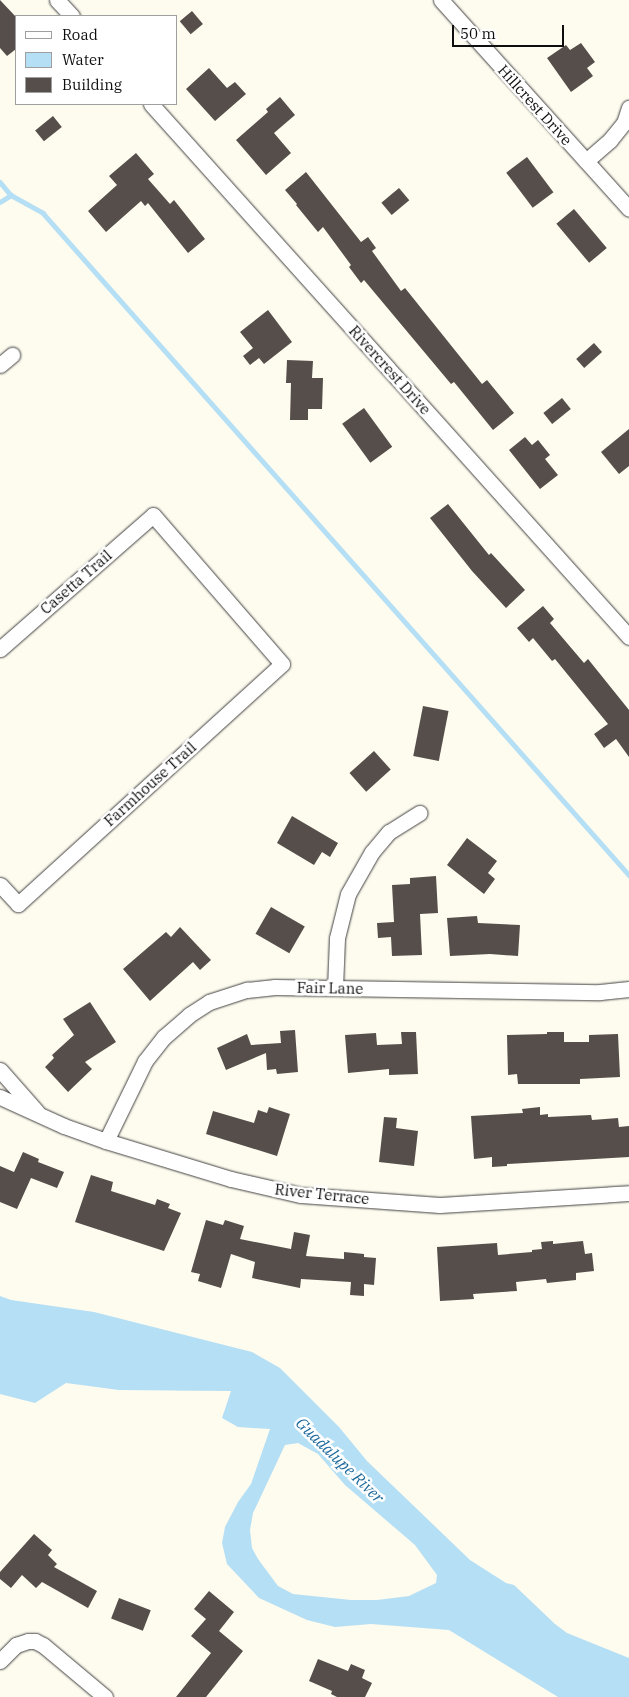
<!DOCTYPE html>
<html>
<head>
<meta charset="utf-8">
<style>
	body { margin:0 }
	#map { position:relative; width:629px; height:1697px; overflow:hidden; background:#fefbef; font-family:"IBM Plex Serif",serif }
	div>[style] { position:absolute }
	[style*='--x'] { left:calc(var(--x)*1px); top:calc(var(--y)*1px); width:calc(var(--w)*1px); rotate:calc(var(--a)*1deg) }
	.water>* { inset:0; background:#b5dff4 }
	.stream>* { height:4.5px; margin:-2.25px; padding:0 2.25px; transform-origin:2.25px; border-radius:2.25px; background:#b5dff4 }
	.building>* { inset:0; background:#564e4a; transform-origin:0 0 }
	.roads { filter:drop-shadow(0 0 1px #414141) drop-shadow(0 0 1px #414141) }
	.minor>* { height:15px; margin:-7.5px; padding:0 7.5px; transform-origin:7.5px; border-radius:7.5px; background:#fff }
	span { translate:-50% -50%; white-space:nowrap; text-align:center; line-height:1.15; -webkit-text-stroke:5px #fff; paint-order:stroke }
	.street-label { font-size:15px; color:#0e0e0e }
	.water-label { font-size:16px; color:#1b689b; font-style:italic }
	.legend { position:absolute; left:15px; top:15px; width:162px; height:90px; box-sizing:border-box; background:#fff; border:1px solid #9f9f9f; margin:0; padding:6px 9px; list-style:none; font-size:15px; color:#0e0e0e }
	.legend li { display:flex; align-items:center; gap:10px; height:25px }
	.legend b { width:25px; border:1px solid #9f9f9f }
	.scale { position:absolute; left:452px; top:25px; width:112px; height:22px; box-sizing:border-box; border:2px solid #0e0e0e; border-top:0; padding-left:6px; font-size:15px; line-height:18px; white-space:nowrap; color:#0e0e0e; -webkit-text-stroke:4px #fff; paint-order:stroke }
</style>
</head>
<body>
<div id="map">
	<div class="water">
		<i style="clip-path:polygon(evenodd,0 1296px,11px 1300px,94px 1312px,252px 1352px,280px 1368px,339px 1427px,367px 1461px,470px 1560px,506px 1583px,514px 1585px,555px 1624px,567px 1633px,629px 1658px,629px 1697px,558px 1697px,449px 1630px,371px 1624px,335px 1627px,307px 1620px,259px 1598px,227px 1564px,222px 1543px,225px 1527px,238px 1502px,251px 1484px,270px 1429px,238px 1427px,222px 1418px,231px 1391px,119px 1390px,66px 1383px,35px 1403px,0 1394px,0 1296px,298px 1443px,318px 1454px,345px 1485px,415px 1545px,437px 1575px,436px 1583px,409px 1596px,377px 1600px,351px 1600px,293px 1594px,278px 1586px,258px 1559px,252px 1548px,250px 1530px,253px 1513px,285px 1445px,298px 1443px)"></i>
	</div>
	<div class="stream">
		<i style="--x:0;--y:182;--w:17;--a:50"></i>
		<i style="--x:0;--y:202;--w:13;--a:-32"></i>
		<i style="--x:11;--y:195;--w:37;--a:29"></i>
		<i style="--x:43;--y:213;--w:884;--a:48.48"></i>
	</div>
	<div class="building">
		<i style="clip-path:polygon(0 0,16px 17px,16px 49px,7px 56px,0 48px)"></i>
		<i style="left:192px;top:11px;width:17px;height:16px;rotate:50deg"></i>
		<i style="clip-path:polygon(581px 43px,595px 62px,587px 68px,593px 76px,571px 92px,547px 58px,566px 45px,570px 50px)"></i>
		<i style="clip-path:polygon(209px 68px,227px 88px,235px 82px,246px 94px,215px 121px,186px 89px)"></i>
		<i style="clip-path:polygon(280px 97px,295px 115px,274px 133px,291px 153px,266px 175px,236px 140px,268px 112px,266px 109px)"></i>
		<i style="left:53px;top:116px;width:14px;height:23px;rotate:51deg"></i>
		<i style="clip-path:polygon(136px 153px,154px 174px,148px 179px,170px 204px,174px 200px,205px 239px,188px 253px,148px 203px,145px 206px,141px 201px,106px 232px,88px 211px,117px 185px,109px 176px)"></i>
		<i style="left:527px;top:157px;width:44px;height:26px;rotate:53deg"></i>
		<i style="clip-path:polygon(306px 172px,361px 242px,368px 237px,376px 248px,372px 251px,401px 291px,405px 288px,482px 384px,487px 380px,514px 413px,493px 430px,454px 382px,451px 384px,364px 280px,361px 283px,349px 267px,351px 265px,323px 227px,318px 232px,296px 205px,297px 204px,285px 190px)"></i>
		<i style="left:399px;top:188px;width:16px;height:23px;rotate:50deg"></i>
		<i style="left:574px;top:209px;width:51px;height:23px;rotate:50deg"></i>
		<i style="clip-path:polygon(268px 310px,292px 342px,264px 364px,259px 358px,250px 365px,243px 356px,253px 348px,240px 332px)"></i>
		<i style="left:594px;top:343px;width:12px;height:24px;rotate:48deg"></i>
		<i style="clip-path:polygon(287px 360px,313px 361px,312px 378px,323px 378px,322px 409px,308px 409px,308px 420px,290px 420px,291px 383px,286px 383px)"></i>
		<i style="left:562px;top:398px;width:14px;height:24px;rotate:51deg"></i>
		<i style="left:364px;top:408px;width:48px;height:27px;rotate:54deg"></i>
		<i style="clip-path:polygon(629px 429px,629px 466px,619px 474px,601px 452px)"></i>
		<i style="clip-path:polygon(525px 437px,532px 445px,538px 440px,550px 455px,545px 459px,558px 475px,540px 489px,509px 450px)"></i>
		<i style="clip-path:polygon(448px 504px,489px 555px,491px 553px,525px 590px,506px 608px,472px 571px,430px 518px)"></i>
		<i style="clip-path:polygon(543px 606px,554px 619px,550px 623px,584px 663px,588px 659px,629px 710px,629px 757px,616px 739px,604px 748px,594px 734px,608px 724px,555px 659px,552px 661px,533px 638px,529px 642px,517px 628px)"></i>
		<i style="left:423px;top:706px;width:26px;height:51px;rotate:11deg"></i>
		<i style="left:374px;top:751px;width:25px;height:33px;rotate:48deg"></i>
		<i style="clip-path:polygon(292px 816px,338px 843px,330px 857px,322px 852px,314px 865px,277px 843px)"></i>
		<i style="clip-path:polygon(467px 838px,497px 861px,488px 873px,495px 879px,484px 894px,447px 865px)"></i>
		<i style="clip-path:polygon(436px 876px,438px 913px,420px 914px,422px 955px,392px 956px,391px 937px,378px 938px,377px 923px,394px 922px,392px 885px,410px 884px,410px 878px)"></i>
		<i style="left:271px;top:907px;width:39px;height:31px;rotate:30deg"></i>
		<i style="clip-path:polygon(477px 916px,478px 923px,520px 925px,518px 956px,490px 954px,450px 956px,447px 918px)"></i>
		<i style="clip-path:polygon(180px 927px,211px 960px,200px 970px,193px 962px,150px 1001px,123px 969px,166px 932px,171px 937px)"></i>
		<i style="clip-path:polygon(90px 1002px,116px 1042px,85px 1062px,92px 1069px,68px 1092px,45px 1067px,54px 1058px,52px 1055px,74px 1035px,63px 1019px)"></i>
		<i style="clip-path:polygon(295px 1030px,298px 1072px,277px 1074px,276px 1069px,267px 1070px,266px 1053px,226px 1070px,217px 1048px,247px 1034px,251px 1045px,281px 1043px,280px 1031px)"></i>
		<i style="clip-path:polygon(401px 1032px,416px 1032px,418px 1074px,389px 1075px,389px 1069px,348px 1073px,345px 1035px,376px 1033px,377px 1045px,402px 1044px)"></i>
		<i style="clip-path:polygon(547px 1032px,564px 1032px,564px 1042px,589px 1042px,589px 1035px,618px 1034px,620px 1077px,580px 1079px,580px 1084px,518px 1084px,517px 1074px,508px 1075px,507px 1035px,547px 1034px)"></i>
		<i style="clip-path:polygon(269px 1107px,290px 1114px,277px 1156px,206px 1134px,213px 1111px,254px 1123px,258px 1110px,267px 1113px)"></i>
		<i style="clip-path:polygon(540px 1107px,540px 1115px,548px 1114px,548px 1117px,591px 1115px,592px 1120px,618px 1118px,619px 1127px,629px 1126px,629px 1157px,507px 1164px,507px 1166px,492px 1167px,492px 1157px,474px 1159px,471px 1116px,523px 1113px,522px 1109px)"></i>
		<i style="clip-path:polygon(384px 1117px,397px 1118px,396px 1128px,418px 1131px,414px 1166px,379px 1162px)"></i>
		<i style="clip-path:polygon(23px 1152px,39px 1159px,38px 1162px,64px 1172px,57px 1188px,31px 1178px,17px 1209px,0 1202px,0 1166px,14px 1172px)"></i>
		<i style="clip-path:polygon(91px 1175px,113px 1182px,111px 1191px,155px 1205px,157px 1199px,170px 1204px,168px 1208px,181px 1213px,164px 1251px,75px 1222px)"></i>
		<i style="clip-path:polygon(206px 1220px,223px 1225px,225px 1220px,244px 1226px,240px 1239px,291px 1249px,294px 1232px,310px 1235px,306px 1256px,344px 1259px,344px 1252px,364px 1254px,364px 1257px,376px 1258px,374px 1285px,364px 1284px,364px 1296px,350px 1295px,351px 1282px,301px 1279px,300px 1288px,252px 1278px,255px 1262px,231px 1254px,221px 1288px,198px 1281px,200px 1274px,191px 1272px)"></i>
		<i style="clip-path:polygon(553px 1241px,553px 1244px,583px 1241px,585px 1254px,592px 1253px,594px 1271px,576px 1273px,576px 1280px,547px 1283px,546px 1279px,516px 1282px,517px 1291px,473px 1294px,474px 1299px,440px 1301px,437px 1247px,497px 1243px,498px 1255px,532px 1252px,532px 1250px,542px 1249px,541px 1242px)"></i>
		<i style="clip-path:polygon(34px 1534px,52px 1550px,48px 1555px,57px 1564px,54px 1567px,97px 1591px,88px 1608px,42px 1582px,36px 1588px,22px 1575px,11px 1588px,0 1579px,0 1572px)"></i>
		<i style="clip-path:polygon(209px 1591px,234px 1612px,219px 1631px,243px 1651px,206px 1697px,176px 1697px,211px 1653px,191px 1636px,206px 1619px,194px 1609px)"></i>
		<i style="left:119px;top:1598px;width:34px;height:22px;rotate:21deg"></i>
		<i style="clip-path:polygon(318px 1659px,348px 1671px,351px 1664px,365px 1670px,362px 1678px,372px 1683px,365px 1697px,337px 1697px,331px 1694px,332px 1691px,309px 1681px)"></i>
	</div>
	<div class="roads">
		<div class="minor">
			<i style="--x:57;--y:0;--w:22;--a:47"></i>
			<i style="--x:441;--y:0;--w:281;--a:48"></i>
			<i style="--x:151;--y:104;--w:716;--a:48.11"></i>
			<i style="--x:586;--y:161;--w:32;--a:-41"></i>
			<i style="--x:610;--y:140;--w:22;--a:-51"></i>
			<i style="--x:624;--y:123;--w:16;--a:-72"></i>
			<i style="--x:0;--y:365;--w:16;--a:-40"></i>
			<i style="--x:0;--y:649;--w:203;--a:-41.2"></i>
			<i style="--x:153;--y:515;--w:197;--a:49.1"></i>
			<i style="--x:282;--y:664;--w:357;--a:137.7"></i>
			<i style="--x:18;--y:904;--w:26;--a:-133"></i>
			<i style="--x:335;--y:988;--w:50;--a:-87.7"></i>
			<i style="--x:337;--y:938;--w:45;--a:-76"></i>
			<i style="--x:348;--y:894;--w:48;--a:-60.3"></i>
			<i style="--x:372;--y:852;--w:26;--a:-50"></i>
			<i style="--x:389;--y:832;--w:36;--a:-32"></i>
			<i style="--x:0;--y:1070;--w:56;--a:48.6"></i>
			<i style="--x:0;--y:1097;--w:70;--a:24.4"></i>
			<i style="--x:64;--y:1126;--w:45;--a:19.7"></i>
			<i style="--x:106;--y:1141;--w:131;--a:16.9"></i>
			<i style="--x:231;--y:1179;--w:72;--a:12.9"></i>
			<i style="--x:301;--y:1195;--w:139;--a:4.1"></i>
			<i style="--x:440;--y:1205;--w:189;--a:-3.6"></i>
			<i style="--x:106;--y:1141;--w:89;--a:-64"></i>
			<i style="--x:145;--y:1061;--w:31;--a:-52"></i>
			<i style="--x:164;--y:1037;--w:33;--a:-41"></i>
			<i style="--x:189;--y:1015;--w:24;--a:-33"></i>
			<i style="--x:209;--y:1002;--w:40;--a:-18"></i>
			<i style="--x:247;--y:990;--w:28;--a:-6"></i>
			<i style="--x:275;--y:987;--w:60;--a:1"></i>
			<i style="--x:335;--y:988;--w:265;--a:0.9"></i>
			<i style="--x:600;--y:992;--w:29;--a:-6"></i>
			<i style="--x:0;--y:1661;--w:23;--a:-45"></i>
			<i style="--x:16;--y:1645;--w:13;--a:-18"></i>
			<i style="--x:28;--y:1641;--w:7;--a:0"></i>
			<i style="--x:35;--y:1641;--w:9;--a:27"></i>
			<i style="--x:43;--y:1645;--w:81;--a:40"></i>
		</div>
	</div>
	<div class="street-label">
		<span style="left:535px;top:105px;rotate:48deg">Hillcrest Drive</span>
		<span style="left:390px;top:370px;rotate:48deg">Rivercrest Drive</span>
		<span style="left:76px;top:582px;rotate:-41deg">Casetta Trail</span>
		<span style="left:150px;top:784px;rotate:-42deg">Farmhouse Trail</span>
		<span style="left:330px;top:988px;rotate:1deg">Fair Lane</span>
		<span style="left:322px;top:1194px;rotate:6deg">River Terrace</span>
	</div>
	<div class="water-label">
		<span style="left:340px;top:1460px;rotate:44deg">Guadalupe River</span>
	</div>
	<ul class="legend">
	<li><b style="height:6px;background:#fff"></b>Road</li>
	<li><b style="height:14px;background:#b5dff4"></b>Water</li>
	<li><b style="height:14px;background:#564e4a"></b>Building</li>
	</ul>
	<div class="scale">50 m</div>
</div>
</body>
</html>
